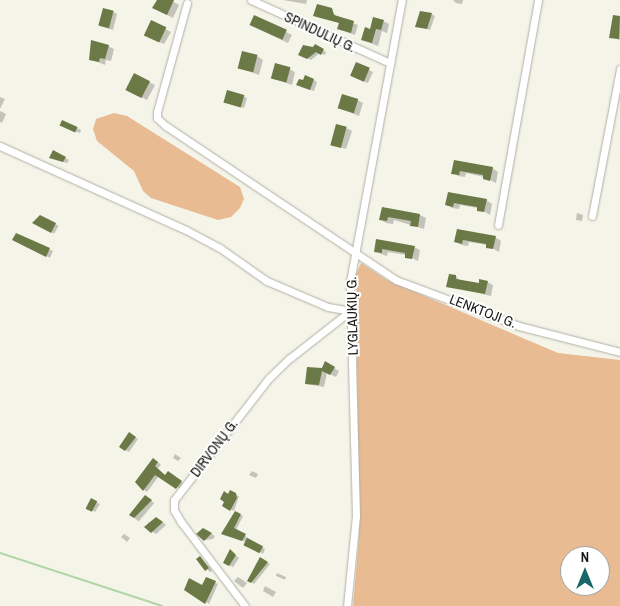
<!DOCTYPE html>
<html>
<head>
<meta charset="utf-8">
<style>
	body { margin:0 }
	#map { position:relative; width:620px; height:606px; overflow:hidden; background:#f5f4e9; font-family:"Archivo Narrow",sans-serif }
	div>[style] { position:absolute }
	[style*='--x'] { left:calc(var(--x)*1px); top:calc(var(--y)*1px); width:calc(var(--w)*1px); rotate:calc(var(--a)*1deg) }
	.forest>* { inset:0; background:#e8bb92 }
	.shadow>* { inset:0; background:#0003; transform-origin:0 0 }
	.stream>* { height:2px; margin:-1px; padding:0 1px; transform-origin:1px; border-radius:1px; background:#afd6a7 }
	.building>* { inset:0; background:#6b7946; transform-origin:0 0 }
	.roads { filter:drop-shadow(0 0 1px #b0afa5) drop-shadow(0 0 1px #b0afa5) }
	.street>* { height:7px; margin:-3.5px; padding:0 3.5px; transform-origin:3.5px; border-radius:3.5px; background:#fff }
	span { translate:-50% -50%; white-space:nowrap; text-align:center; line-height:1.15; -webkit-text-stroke:4px #fff; paint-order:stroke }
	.street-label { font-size:14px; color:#161612 }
	.north { position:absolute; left:560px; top:546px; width:50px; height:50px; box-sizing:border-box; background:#fff; border:1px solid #a2a2a0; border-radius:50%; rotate:0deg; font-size:14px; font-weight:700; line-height:20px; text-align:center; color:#161612 }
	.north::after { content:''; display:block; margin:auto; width:18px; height:22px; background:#196768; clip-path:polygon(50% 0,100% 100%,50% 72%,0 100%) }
</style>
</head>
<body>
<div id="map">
	<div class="forest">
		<i style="clip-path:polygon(114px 113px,127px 116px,240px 187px,244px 199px,240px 208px,231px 217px,218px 220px,151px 198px,143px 191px,134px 171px,97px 141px,93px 129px,96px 119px)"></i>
		<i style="clip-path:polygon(evenodd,361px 263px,387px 280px,558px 353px,620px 360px,620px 606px,353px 606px,359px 537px,356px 274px,361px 263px,570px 556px,600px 556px,600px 586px,570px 586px,570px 556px)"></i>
	</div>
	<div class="shadow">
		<i style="clip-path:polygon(158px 0,170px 0,179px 5px,173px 18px,154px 8px)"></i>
		<i style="clip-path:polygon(283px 0,307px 0,306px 4px)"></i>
		<i style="clip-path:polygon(453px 0,463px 0,462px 4px,456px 3px)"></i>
		<i style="clip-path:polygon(331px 10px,338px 18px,358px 25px,355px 35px,338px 29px,340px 23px,315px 15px)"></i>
		<i style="clip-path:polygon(114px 12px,117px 14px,113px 30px,100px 26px)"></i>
		<i style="clip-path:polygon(431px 14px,435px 16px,430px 30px,417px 26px)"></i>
		<i style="clip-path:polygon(614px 17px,620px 18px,620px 40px,610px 37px)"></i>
		<i style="clip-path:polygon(383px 21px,389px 24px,387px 33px,382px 31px,378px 46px,362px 40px)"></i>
		<i style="clip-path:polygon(256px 28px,286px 32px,292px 35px,288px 43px)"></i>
		<i style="clip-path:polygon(165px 29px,171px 32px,164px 44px,151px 38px)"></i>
		<i style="clip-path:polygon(108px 46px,114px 49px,111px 61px,106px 60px,105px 65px,90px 59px)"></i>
		<i style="clip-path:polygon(315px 46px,326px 52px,325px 55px,320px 53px,311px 60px,300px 54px)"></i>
		<i style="clip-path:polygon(257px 56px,263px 60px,259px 75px,239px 68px)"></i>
		<i style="clip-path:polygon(357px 64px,373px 72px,368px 83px,355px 78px)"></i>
		<i style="clip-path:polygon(289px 69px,295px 72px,292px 85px,272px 78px)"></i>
		<i style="clip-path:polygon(314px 80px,317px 82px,314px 91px,301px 87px)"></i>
		<i style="clip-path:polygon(149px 82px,155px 85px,147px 100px,133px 93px)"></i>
		<i style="clip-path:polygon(243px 96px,247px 98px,244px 108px,228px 103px)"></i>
		<i style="clip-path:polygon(0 97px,5px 99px,0 109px)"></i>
		<i style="clip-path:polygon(357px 100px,363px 103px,359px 116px,339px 108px)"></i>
		<i style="clip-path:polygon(0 111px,6px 114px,2px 123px,0 122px)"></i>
		<i style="clip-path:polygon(63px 121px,81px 130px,80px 133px,64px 127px)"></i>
		<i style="clip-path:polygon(346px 128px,352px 131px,346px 149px,331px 145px)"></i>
		<i style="clip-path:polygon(54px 152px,69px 160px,67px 163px,51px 158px)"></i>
		<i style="clip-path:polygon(455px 162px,492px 168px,498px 172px,496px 183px,484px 177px,466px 173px,465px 177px,458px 176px,453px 173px)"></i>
		<i style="clip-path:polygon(449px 194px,486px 200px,492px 204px,490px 215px,478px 208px,460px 205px,459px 209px,452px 208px,447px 205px)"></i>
		<i style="clip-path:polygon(383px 208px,420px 215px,426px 218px,424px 229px,394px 220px,393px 224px,386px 223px,380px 219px)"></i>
		<i style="clip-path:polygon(577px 213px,583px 215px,582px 221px,576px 220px)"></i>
		<i style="left:40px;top:216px;width:21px;height:9px;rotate:28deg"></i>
		<i style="clip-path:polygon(458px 231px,495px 237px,501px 241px,499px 252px,487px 245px,469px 242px,468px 246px,462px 245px,456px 242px)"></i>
		<i style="clip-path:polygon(16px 235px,53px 251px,50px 258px,14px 239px)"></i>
		<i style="clip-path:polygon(377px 240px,414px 247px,420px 250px,418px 261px,406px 255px,388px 252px,387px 256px,381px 254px,375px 251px)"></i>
		<i style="clip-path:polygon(456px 276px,461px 282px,480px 285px,487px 282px,493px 285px,491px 296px,448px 286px)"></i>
		<i style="clip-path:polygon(326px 363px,339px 371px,336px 377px,327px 373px,324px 387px,306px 384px)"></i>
		<i style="clip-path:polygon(130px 434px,138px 439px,129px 452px,120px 446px)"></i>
		<i style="clip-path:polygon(175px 454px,181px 458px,178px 461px,173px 458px)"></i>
		<i style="clip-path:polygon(157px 461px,161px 465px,157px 469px,166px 476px,172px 474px,184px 484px,180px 489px,159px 476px,147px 492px,144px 490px)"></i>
		<i style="clip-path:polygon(252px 471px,258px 474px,256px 478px,249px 475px)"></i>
		<i style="clip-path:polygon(225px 493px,239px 496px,234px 511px,224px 506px)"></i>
		<i style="left:148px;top:498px;width:8px;height:24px;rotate:40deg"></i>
		<i style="clip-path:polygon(91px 500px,100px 504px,95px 512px,87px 507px)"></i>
		<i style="clip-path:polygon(236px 513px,243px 516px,236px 530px,265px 549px,263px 554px,246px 542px,224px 534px)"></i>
		<i style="clip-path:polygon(160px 520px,166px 525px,156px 534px,145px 527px,149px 522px)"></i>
		<i style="clip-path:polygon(203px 529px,215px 536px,213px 539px,205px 540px,198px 534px)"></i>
		<i style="clip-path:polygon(124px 534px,130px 538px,127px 542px,121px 537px)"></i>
		<i style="clip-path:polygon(233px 553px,239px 558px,233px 567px,224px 563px)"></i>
		<i style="left:200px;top:557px;width:18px;height:3px;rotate:47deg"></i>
		<i style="clip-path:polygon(261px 559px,270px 564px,254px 584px,249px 580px)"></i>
		<i style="left:277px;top:573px;width:10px;height:3px;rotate:24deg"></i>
		<i style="clip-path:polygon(238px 577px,247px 583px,243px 588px,234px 581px)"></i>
		<i style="clip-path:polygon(207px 578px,218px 584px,209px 604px,186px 590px,203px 587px)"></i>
		<i style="clip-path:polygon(265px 586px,276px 592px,273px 597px,263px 591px)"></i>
	</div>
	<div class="stream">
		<i style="--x:0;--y:553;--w:170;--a:18.1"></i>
	</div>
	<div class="building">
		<i style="clip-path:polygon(157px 0,174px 0,167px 15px,152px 8px)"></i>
		<i style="clip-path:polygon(317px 4px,332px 8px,334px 15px,354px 21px,351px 33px,337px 29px,339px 23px,313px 16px)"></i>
		<i style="left:103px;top:8px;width:11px;height:18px;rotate:15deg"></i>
		<i style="clip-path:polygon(420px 11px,432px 13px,427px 29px,415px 27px)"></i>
		<i style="left:254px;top:15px;width:36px;height:11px;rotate:24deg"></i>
		<i style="clip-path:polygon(613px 15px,620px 16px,619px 39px,609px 38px)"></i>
		<i style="clip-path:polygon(373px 17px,384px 20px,381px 30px,376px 29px,372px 43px,361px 40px,365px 27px,370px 29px)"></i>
		<i style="left:151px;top:20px;width:17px;height:17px;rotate:25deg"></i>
		<i style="clip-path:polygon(91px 40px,109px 45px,105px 59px,100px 58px,99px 62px,89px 60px)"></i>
		<i style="clip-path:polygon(315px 44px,324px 49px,321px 55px,316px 52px,307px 59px,298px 55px,303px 45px,313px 47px)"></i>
		<i style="left:242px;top:51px;width:16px;height:18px;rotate:14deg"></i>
		<i style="left:356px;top:62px;width:15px;height:15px;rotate:23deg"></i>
		<i style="left:275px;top:63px;width:16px;height:16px;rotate:15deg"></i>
		<i style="left:134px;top:73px;width:18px;height:19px;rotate:27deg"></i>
		<i style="clip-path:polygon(305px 75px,314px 79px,310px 90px,296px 85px,299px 79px,303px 80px)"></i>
		<i style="left:227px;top:90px;width:18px;height:13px;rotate:16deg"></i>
		<i style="left:342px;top:94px;width:17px;height:15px;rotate:17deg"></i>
		<i style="left:62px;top:120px;width:17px;height:6px;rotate:24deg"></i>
		<i style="left:336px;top:124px;width:11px;height:22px;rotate:15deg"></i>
		<i style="clip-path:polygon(53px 150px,66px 157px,63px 162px,49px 158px)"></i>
		<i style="clip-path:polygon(454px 160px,493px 167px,490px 181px,483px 179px,483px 175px,460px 171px,459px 175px,451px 174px)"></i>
		<i style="clip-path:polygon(448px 192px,487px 199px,484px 212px,477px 211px,477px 207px,454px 203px,453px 207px,445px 205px)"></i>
		<i style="clip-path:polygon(382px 207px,420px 214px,418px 227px,410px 226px,411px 221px,388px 217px,387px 221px,379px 220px)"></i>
		<i style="clip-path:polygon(40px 215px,56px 223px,51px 233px,32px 223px)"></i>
		<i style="clip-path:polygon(457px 229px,496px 236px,493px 249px,486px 248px,486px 244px,463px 240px,462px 244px,454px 242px)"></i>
		<i style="clip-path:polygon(16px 233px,50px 248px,46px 257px,12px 240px)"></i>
		<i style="clip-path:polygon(376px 239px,415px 246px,412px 259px,405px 258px,405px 253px,382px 249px,382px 253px,374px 252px)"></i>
		<i style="clip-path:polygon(449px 274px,456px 275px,456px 279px,479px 283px,479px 279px,488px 281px,485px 294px,446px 287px)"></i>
		<i style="clip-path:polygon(325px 361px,335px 367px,330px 375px,322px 371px,319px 385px,305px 384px,307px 367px,322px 368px)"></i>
		<i style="clip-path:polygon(129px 432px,136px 437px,125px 451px,119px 447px)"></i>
		<i style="clip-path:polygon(153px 458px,158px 462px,155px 466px,165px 475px,168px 471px,182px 481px,176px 489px,155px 475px,143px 491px,135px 482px)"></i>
		<i style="clip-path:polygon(230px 490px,236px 493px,237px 498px,230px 511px,222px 506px,224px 502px,220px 499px,224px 491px,228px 494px)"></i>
		<i style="clip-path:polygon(145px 495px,152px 500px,134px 518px,129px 515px)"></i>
		<i style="left:91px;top:498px;width:7px;height:12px;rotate:27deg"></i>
		<i style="clip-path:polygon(235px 511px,241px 514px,234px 528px,246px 534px,242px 541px,221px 534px)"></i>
		<i style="clip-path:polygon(156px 517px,163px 522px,151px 533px,144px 527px)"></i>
		<i style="clip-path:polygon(203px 528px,212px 533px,204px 541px,196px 534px)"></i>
		<i style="left:247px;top:538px;width:18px;height:8px;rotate:27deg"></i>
		<i style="clip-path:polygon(230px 549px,236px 555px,229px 566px,223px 563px)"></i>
		<i style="left:200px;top:556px;width:15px;height:5px;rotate:53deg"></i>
		<i style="clip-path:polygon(260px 557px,268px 562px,251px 583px,247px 581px)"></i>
		<i style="clip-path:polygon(206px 577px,216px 581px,205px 604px,184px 590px,189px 578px,202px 585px)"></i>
	</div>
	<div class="roads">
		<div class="street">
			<i style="--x:251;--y:0;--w:153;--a:24.4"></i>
			<i style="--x:187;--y:3;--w:113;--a:105.4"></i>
			<i style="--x:157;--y:112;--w:6;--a:90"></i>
			<i style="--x:157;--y:118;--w:12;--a:42"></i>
			<i style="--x:166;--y:126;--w:277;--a:33.8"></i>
			<i style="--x:396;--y:280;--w:131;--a:20.5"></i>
			<i style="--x:519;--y:326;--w:104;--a:14.4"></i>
			<i style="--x:0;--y:146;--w:204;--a:24.3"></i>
			<i style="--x:186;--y:230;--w:38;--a:28"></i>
			<i style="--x:220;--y:248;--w:57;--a:35.1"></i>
			<i style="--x:267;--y:281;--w:66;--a:23.1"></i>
			<i style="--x:328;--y:307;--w:22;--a:10"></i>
			<i style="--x:592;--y:216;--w:150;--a:-79.2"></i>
			<i style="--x:498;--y:225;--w:229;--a:-79.9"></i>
			<i style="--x:245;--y:606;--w:106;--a:-127.3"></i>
			<i style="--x:181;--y:522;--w:14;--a:-120"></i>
			<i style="--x:174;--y:510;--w:10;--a:-90"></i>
			<i style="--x:174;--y:500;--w:155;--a:-52.1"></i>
			<i style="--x:269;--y:378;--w:29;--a:-44"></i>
			<i style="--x:290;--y:358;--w:76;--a:-38.1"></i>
			<i style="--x:347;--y:606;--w:90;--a:-84.3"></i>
			<i style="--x:356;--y:516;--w:234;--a:-91.5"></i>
			<i style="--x:350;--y:282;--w:287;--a:-79.6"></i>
		</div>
	</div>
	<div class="street-label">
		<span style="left:320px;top:32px;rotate:25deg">SPINDULIŲ G.</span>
		<span style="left:483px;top:311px;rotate:21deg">LENKTOJI G.</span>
		<span style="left:352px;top:316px;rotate:-91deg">LYGLAUKIŲ G.</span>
		<span style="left:214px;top:448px;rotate:-53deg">DIRVONŲ G.</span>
	</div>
	<div class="north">N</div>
</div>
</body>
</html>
